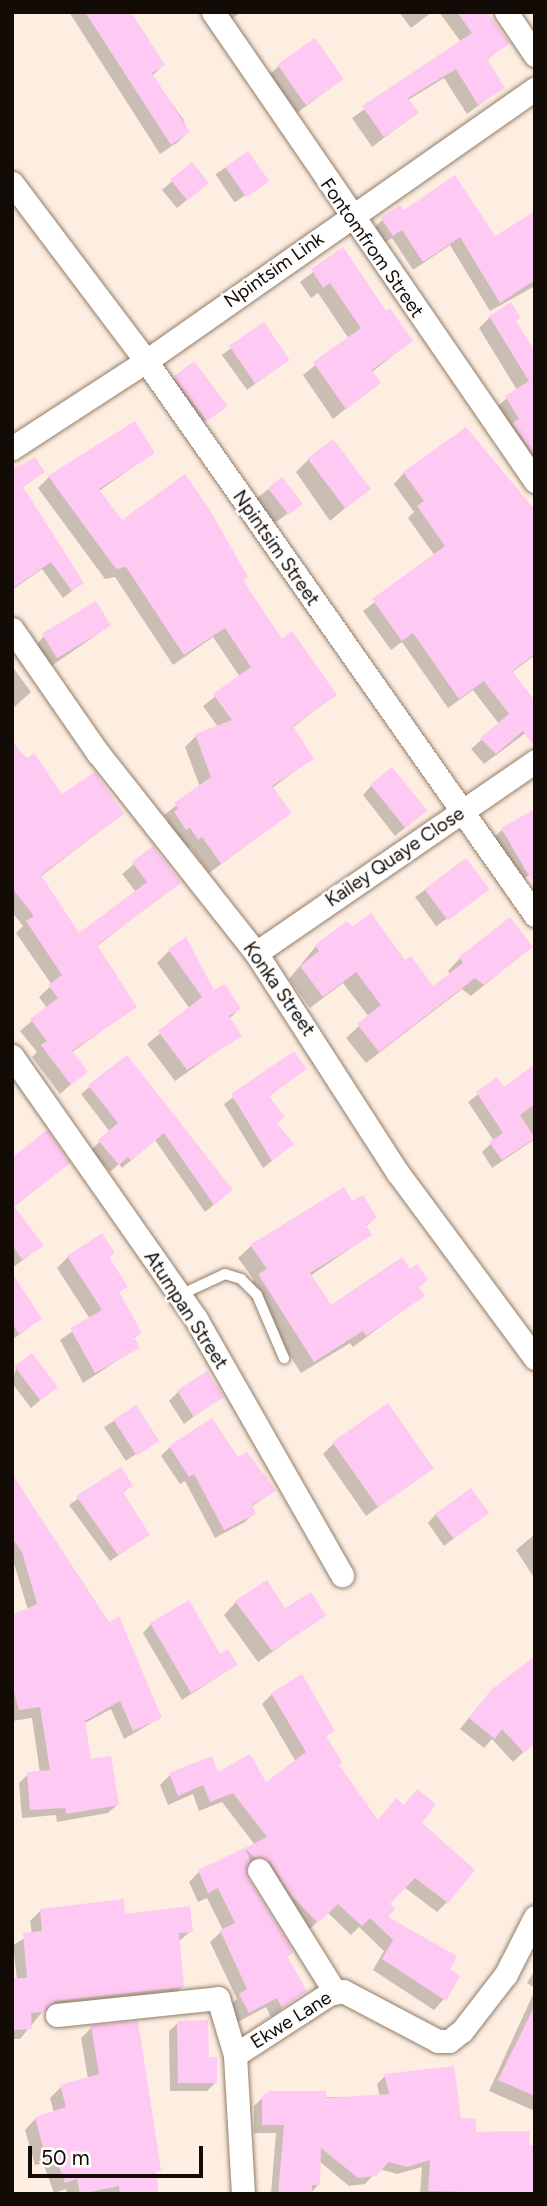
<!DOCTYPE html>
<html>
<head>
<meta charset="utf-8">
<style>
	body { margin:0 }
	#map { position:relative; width:547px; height:2206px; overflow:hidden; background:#fdeee1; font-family:Figtree,sans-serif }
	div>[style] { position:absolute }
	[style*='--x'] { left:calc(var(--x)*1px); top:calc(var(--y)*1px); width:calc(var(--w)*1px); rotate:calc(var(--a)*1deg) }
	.shadow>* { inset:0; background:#0003; transform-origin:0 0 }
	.building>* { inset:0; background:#fec9f2; transform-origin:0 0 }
	.roads { filter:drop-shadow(0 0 2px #927c69) drop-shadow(0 0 2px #927c69) }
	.lane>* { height:10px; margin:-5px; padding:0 5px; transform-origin:5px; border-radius:5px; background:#fff }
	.street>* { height:23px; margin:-11.5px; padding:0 11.5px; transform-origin:11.5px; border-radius:11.5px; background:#fff }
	span { translate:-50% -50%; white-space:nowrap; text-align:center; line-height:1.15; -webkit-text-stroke:5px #fefefe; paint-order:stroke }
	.street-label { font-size:19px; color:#130b05 }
	.frame { position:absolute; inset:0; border:14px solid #130b05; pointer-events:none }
	.scale { position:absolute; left:28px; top:2146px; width:175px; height:32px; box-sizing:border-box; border:4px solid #130b05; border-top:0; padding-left:9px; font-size:21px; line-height:24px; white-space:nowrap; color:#130b05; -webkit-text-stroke:5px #fefefe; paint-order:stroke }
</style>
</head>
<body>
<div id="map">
	<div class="shadow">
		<i style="clip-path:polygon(69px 12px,129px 12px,163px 65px,152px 76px,183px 119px,188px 132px,178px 142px,160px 154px)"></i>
		<i style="clip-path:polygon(222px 12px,242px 12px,228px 21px)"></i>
		<i style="clip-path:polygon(399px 12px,432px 12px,411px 28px)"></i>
		<i style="clip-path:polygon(439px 12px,484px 12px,507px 42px,486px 61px,503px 87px,467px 114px,444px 78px,408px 100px,417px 113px,372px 147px,352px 118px,461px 42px)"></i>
		<i style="clip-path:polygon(279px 66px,342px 79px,297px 113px,270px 74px)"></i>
		<i style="left:247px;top:153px;width:34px;height:38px;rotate:56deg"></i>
		<i style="clip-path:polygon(192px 164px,198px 191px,177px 208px,162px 190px)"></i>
		<i style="clip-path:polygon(403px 212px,495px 238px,535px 224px,535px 286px,490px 311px,450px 245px,413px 270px,392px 238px,383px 244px,373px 229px,382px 220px)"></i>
		<i style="clip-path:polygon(342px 250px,386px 313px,411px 341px,372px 372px,379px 383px,333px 419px,303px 375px,349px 339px,318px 293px,311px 298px,300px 282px)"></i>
		<i style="clip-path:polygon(490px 317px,514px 322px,535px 356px,535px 459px,523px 466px,494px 409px,517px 390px,479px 328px)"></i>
		<i style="left:263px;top:325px;width:43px;height:51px;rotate:54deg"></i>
		<i style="clip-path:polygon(175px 378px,226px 406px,196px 428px,167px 386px)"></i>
		<i style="clip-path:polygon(153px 453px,99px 491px,121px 522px,242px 581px,281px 642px,335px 695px,292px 728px,311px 759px,272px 788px,290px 813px,209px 873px,190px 847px,187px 849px,164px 824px,168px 820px,164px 815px,200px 787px,185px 747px,196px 736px,218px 727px,203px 706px,240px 677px,213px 637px,173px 665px,115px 577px,105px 579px,38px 488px,49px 477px)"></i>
		<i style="clip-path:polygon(309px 459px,369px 488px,330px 521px,296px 472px)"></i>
		<i style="clip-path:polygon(43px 471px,22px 488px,82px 583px,63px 598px,42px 569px,12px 590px,12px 474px)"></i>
		<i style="clip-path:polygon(404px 473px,535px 512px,535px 655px,511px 673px,535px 726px,484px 764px,471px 749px,499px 724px,473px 690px,448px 708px,402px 642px,391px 650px,363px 611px,435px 556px,408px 518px,414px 512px,394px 484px)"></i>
		<i style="left:282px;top:479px;width:31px;height:35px;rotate:53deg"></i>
		<i style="clip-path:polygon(109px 626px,50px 667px,36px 645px,44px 636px)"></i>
		<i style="clip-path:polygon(12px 666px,31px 692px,12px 709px)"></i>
		<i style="clip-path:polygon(12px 743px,62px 796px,122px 814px,40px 877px,79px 935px,136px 892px,122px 874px,153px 848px,178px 882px,96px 947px,135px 1007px,71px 1053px,85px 1072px,60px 1094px,32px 1057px,37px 1052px,20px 1031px,47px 1008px,39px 997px,52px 985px,16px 933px,23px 926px,12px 912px)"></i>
		<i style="clip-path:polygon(371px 786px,416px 819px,395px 836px,363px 795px)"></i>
		<i style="clip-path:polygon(502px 830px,535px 872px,519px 881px,493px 838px)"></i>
		<i style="left:466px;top:860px;width:36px;height:63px;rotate:54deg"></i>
		<i style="clip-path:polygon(347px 923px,405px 962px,433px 989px,451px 975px,448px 971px,460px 958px,531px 947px,471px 996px,462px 989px,366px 1063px,346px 1038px,369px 1017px,343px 983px,310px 1008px,289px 979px,316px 946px)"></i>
		<i style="clip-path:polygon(169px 951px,214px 992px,239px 1009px,229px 1019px,239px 1035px,175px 1081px,147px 1044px,190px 1009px,157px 963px)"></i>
		<i style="clip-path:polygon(293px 1053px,304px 1069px,268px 1097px,283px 1152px,263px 1168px,224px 1104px)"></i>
		<i style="clip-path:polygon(127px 1057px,222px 1198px,205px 1212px,155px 1140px,122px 1168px,119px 1164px,110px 1172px,91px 1150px,110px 1132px,81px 1094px)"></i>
		<i style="clip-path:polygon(535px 1066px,535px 1139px,492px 1168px,482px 1152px,494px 1141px,468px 1102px,497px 1080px,504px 1089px)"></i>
		<i style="clip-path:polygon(12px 1160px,58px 1172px,12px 1208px,42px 1246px,12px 1268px)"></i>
		<i style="clip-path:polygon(352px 1204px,375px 1218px,365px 1227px,370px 1235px,310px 1276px,330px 1308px,418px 1288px,423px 1295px,353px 1347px,350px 1343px,301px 1373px,246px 1288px,254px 1280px,238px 1258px,251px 1246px)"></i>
		<i style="clip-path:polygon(113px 1253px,108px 1259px,126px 1286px,118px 1294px,140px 1333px,133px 1339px,138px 1347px,83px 1383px,60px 1340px,90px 1319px,57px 1268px,68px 1257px)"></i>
		<i style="clip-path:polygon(12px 1277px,40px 1319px,12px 1340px)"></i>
		<i style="clip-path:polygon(16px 1368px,56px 1387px,31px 1408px,12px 1383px)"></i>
		<i style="clip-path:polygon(178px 1392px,221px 1396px,184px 1424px,169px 1401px)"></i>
		<i style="left:135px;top:1407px;width:40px;height:37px;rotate:57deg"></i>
		<i style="clip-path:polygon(334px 1443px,432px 1467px,366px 1516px,323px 1454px)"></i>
		<i style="clip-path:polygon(170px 1447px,237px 1460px,259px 1477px,264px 1474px,274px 1491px,251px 1507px,254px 1513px,245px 1522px,215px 1538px,185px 1481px,180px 1484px,161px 1456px)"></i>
		<i style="clip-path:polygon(120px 1469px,131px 1486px,122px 1494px,148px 1535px,110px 1561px,69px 1505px)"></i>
		<i style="clip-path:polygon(12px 1491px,160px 1718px,124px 1739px,111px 1709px,83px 1724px,89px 1761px,117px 1805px,108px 1813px,57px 1822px,56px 1815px,22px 1818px,19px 1783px,28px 1774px,40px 1773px,32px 1718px,12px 1721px,12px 1617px,28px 1610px,12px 1557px)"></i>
		<i style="clip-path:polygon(487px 1513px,444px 1546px,428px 1523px,436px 1514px)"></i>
		<i style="clip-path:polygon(535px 1534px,535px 1579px,516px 1550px)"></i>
		<i style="clip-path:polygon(236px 1602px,284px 1610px,324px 1615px,258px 1662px,224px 1615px)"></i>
		<i style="clip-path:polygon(151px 1624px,220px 1656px,236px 1665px,182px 1700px,143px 1633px)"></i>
		<i style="clip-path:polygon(272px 1694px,333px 1730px,325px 1738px,337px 1765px,377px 1821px,419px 1823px,447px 1902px,437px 1912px,404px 1887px,387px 1904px,385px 1917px,448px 1970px,444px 1999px,434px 2010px,373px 1970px,384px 1951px,359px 1927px,351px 1935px,327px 1912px,307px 1932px,247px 1868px,245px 1877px,291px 1953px,286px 1958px,305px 1991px,271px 2017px,266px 2007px,238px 2022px,229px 2006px,237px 1999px,210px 1942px,223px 1930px,207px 1898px,198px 1902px,189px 1882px,199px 1872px,255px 1845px,222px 1802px,199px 1811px,193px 1794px,168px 1805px,160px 1785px,170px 1775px,217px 1774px,265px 1785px,296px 1762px,262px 1704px)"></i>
		<i style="clip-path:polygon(481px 1703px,535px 1741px,513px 1762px,492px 1739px,484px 1748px,460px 1729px)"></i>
		<i style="clip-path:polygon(40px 1911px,124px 1916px,191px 1931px,178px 1942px,182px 1987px,172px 1997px,43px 2011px,20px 2039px,12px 2039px,12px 1980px,17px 1980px,13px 1945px,32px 1934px,30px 1921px)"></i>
		<i style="clip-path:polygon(535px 1970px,535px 1988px,527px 1983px)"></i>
		<i style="clip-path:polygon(535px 1990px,535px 2111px,489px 2091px)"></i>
		<i style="clip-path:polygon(178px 2023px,216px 2082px,207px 2091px,170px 2091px,169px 2031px)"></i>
		<i style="clip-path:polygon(92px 2027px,159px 2169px,152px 2176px,156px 2194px,67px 2194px,66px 2189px,54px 2193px,43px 2163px,35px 2165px,25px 2130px,36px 2118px,54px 2113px,50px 2098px,61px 2087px,88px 2079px,81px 2038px)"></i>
		<i style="clip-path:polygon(385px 2076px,459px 2120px,474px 2134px,527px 2147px,535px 2194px,420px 2194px,422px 2167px,397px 2174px,379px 2169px,365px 2184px,349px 2186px,319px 2161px,319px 2184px,310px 2194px,271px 2194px,276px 2133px,254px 2133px,254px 2106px,263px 2097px,380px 2097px,377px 2084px)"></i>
	</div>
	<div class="building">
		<i style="clip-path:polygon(85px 12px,131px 12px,165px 65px,152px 73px,190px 132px,171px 145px)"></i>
		<i style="clip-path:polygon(457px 12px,487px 12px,510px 43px,487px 59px,505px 88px,478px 105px,456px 69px,408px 98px,419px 113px,384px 137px,362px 106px,472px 33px)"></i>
		<i style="left:315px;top:38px;width:50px;height:46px;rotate:55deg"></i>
		<i style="left:248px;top:151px;width:37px;height:28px;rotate:55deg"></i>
		<i style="left:192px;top:162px;width:27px;height:28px;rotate:51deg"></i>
		<i style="clip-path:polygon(455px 175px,495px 236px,535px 211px,535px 280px,500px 303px,460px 237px,423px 262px,402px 230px,393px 236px,381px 218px,400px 205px,404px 210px)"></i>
		<i style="clip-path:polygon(343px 247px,386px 311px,390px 308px,413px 341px,372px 370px,381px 383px,346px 409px,313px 362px,361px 328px,330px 283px,323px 288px,311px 269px)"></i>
		<i style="clip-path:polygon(511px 302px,521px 318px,516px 321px,535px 352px,535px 456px,512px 423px,519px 419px,505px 396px,529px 381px,489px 316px)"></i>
		<i style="left:264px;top:322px;width:46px;height:42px;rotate:56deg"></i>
		<i style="left:194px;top:361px;width:56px;height:26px;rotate:53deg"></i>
		<i style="clip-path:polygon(135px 421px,155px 453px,99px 489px,122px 520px,185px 474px,208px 507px,248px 577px,243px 580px,282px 639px,292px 631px,337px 695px,293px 726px,314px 759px,272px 786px,292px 813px,221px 864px,202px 837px,198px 840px,190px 828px,186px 830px,174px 812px,178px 808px,174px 803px,211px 777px,195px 734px,232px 720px,213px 694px,251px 667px,225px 628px,184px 655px,126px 567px,116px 569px,48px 476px)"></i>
		<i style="clip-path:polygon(466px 427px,535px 510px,535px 654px,512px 671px,535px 701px,535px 747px,523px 731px,496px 754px,480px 738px,509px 714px,484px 681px,459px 699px,413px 633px,402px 641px,372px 599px,445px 546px,417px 506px,424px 501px,403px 472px)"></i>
		<i style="left:333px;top:439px;width:63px;height:32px;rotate:53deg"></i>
		<i style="clip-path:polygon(35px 457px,45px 472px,23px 487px,84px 583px,72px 591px,51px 562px,12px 589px,12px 470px)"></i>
		<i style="left:282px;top:477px;width:34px;height:18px;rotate:52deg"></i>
		<i style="left:96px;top:601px;width:29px;height:63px;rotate:59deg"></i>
		<i style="clip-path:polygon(12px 740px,26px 759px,34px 753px,62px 794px,95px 772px,124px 814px,41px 875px,79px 933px,147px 882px,132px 862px,153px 846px,181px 883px,97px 945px,137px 1007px,72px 1051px,88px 1072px,71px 1085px,41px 1045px,47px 1041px,30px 1019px,58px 998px,48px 985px,62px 975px,26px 921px,34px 916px,12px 888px)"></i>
		<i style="left:392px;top:767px;width:56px;height:28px;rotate:51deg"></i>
		<i style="clip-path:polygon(535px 809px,535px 886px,501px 828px)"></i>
		<i style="left:466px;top:858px;width:39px;height:52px;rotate:53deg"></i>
		<i style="clip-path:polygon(371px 913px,405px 960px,411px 956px,433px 986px,463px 963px,459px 957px,510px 917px,533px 947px,484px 985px,475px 978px,379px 1052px,357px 1024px,381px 1005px,356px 972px,323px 997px,300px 966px,319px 951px,315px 945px,347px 921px,352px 927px)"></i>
		<i style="clip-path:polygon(186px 937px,214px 990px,225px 984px,241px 1009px,229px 1016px,242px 1036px,187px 1070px,158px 1031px,202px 997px,168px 949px)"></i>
		<i style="clip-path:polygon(294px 1051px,307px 1069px,269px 1096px,285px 1117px,277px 1123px,294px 1144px,272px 1161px,231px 1094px)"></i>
		<i style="clip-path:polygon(127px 1055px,233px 1190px,214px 1205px,164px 1133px,131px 1161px,128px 1157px,119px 1165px,98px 1140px,118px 1123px,88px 1085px)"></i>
		<i style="clip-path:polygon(535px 1064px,535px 1104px,520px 1115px,535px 1138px,502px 1160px,489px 1142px,503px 1133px,476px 1092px,497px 1077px,504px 1087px)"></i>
		<i style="clip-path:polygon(47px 1130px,70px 1163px,14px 1206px,44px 1246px,22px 1260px,12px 1244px,12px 1158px)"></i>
		<i style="clip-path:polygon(344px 1187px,352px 1201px,363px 1195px,377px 1218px,366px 1225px,372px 1235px,310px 1273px,331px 1305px,402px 1257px,410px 1269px,417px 1264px,428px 1280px,419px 1287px,425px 1296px,366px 1336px,363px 1331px,314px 1362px,258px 1274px,267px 1269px,250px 1245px)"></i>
		<i style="clip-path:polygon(102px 1233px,115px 1253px,109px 1257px,128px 1287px,119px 1292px,142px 1333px,134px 1337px,140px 1348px,95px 1373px,70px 1328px,102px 1310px,67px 1256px)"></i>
		<i style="clip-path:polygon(12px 1273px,42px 1319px,19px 1334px,12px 1323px)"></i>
		<i style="left:32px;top:1353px;width:43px;height:22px;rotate:53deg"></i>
		<i style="left:207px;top:1371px;width:31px;height:36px;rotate:57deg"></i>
		<i style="left:388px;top:1403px;width:80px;height:68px;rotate:55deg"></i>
		<i style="left:136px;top:1405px;width:43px;height:27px;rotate:57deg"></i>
		<i style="clip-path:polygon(212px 1418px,238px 1457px,247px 1452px,276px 1491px,252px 1505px,256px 1514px,224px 1530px,194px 1474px,189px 1477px,169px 1446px)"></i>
		<i style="clip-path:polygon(121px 1467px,133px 1486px,123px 1492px,150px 1535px,118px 1555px,76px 1496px)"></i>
		<i style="clip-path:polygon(12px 1474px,109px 1622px,119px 1616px,162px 1718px,133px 1731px,120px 1701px,85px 1721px,91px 1759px,111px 1756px,119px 1805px,66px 1814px,65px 1808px,30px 1810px,27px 1772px,50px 1770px,40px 1707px,19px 1710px,12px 1685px,12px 1615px,37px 1604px,22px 1552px,12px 1538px)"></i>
		<i style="left:471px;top:1488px;width:31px;height:44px;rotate:54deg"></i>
		<i style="clip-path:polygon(267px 1580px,285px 1608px,311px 1592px,326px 1616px,272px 1651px,235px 1601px)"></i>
		<i style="clip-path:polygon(189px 1600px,220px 1654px,228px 1649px,238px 1665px,191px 1693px,150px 1623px)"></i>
		<i style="clip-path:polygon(535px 1656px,535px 1743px,524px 1753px,502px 1729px,495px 1739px,469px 1718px,491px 1690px)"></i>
		<i style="clip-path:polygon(302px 1674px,335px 1731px,326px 1736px,342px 1762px,339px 1765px,378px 1820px,396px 1798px,404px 1805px,417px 1789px,436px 1804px,422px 1823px,475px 1870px,448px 1903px,415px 1878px,390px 1904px,395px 1909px,388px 1917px,457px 1956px,450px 1969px,460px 1976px,446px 2001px,382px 1959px,393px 1940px,370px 1918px,362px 1926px,338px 1904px,318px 1923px,291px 1895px,270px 1862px,254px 1857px,245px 1848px,267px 1837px,233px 1793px,210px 1802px,203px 1785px,178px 1796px,169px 1773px,212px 1756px,218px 1772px,250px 1754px,266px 1782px,306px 1752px,271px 1693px)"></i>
		<i style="clip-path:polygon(245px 1848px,250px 1860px,247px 1877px,289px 1944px,293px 1953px,287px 1956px,307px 1991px,282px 2008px,277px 1998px,249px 2013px,239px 1994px,247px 1989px,220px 1930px,235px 1923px,218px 1888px,208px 1893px,198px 1870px)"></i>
		<i style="clip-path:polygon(124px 1899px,125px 1914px,190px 1906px,193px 1932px,179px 1933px,184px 1987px,55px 2001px,44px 2012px,31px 2013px,32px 2029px,12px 2030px,12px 1978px,27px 1978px,23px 1933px,42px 1931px,40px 1909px)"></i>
		<i style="clip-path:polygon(535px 2005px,535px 2096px,498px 2080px)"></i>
		<i style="clip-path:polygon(208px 2020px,209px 2057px,217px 2057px,217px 2083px,178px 2083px,177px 2021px)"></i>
		<i style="clip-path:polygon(138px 2021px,161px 2170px,152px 2174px,157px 2174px,158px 2194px,120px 2194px,119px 2186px,80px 2194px,77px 2179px,65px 2183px,54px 2153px,45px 2155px,35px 2117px,66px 2107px,60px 2085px,99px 2074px,91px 2025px)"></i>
		<i style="clip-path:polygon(454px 2066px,461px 2118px,476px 2119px,476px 2132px,530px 2131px,529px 2145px,535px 2145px,535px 2194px,428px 2191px,430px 2160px,407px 2167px,389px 2162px,376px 2176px,358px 2178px,321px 2148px,320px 2185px,312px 2185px,312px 2194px,278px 2194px,284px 2125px,262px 2125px,262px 2096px,270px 2091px,326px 2091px,326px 2098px,389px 2094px,384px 2074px)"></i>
	</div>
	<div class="roads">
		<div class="lane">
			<i style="--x:180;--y:1295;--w:50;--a:-25"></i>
			<i style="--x:225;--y:1274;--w:17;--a:17"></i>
			<i style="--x:241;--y:1279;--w:23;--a:45"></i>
			<i style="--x:257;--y:1295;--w:69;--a:66.8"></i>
		</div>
		<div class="street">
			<i style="--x:213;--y:12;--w:569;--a:55.53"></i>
			<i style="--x:506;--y:12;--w:52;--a:56"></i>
			<i style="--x:12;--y:183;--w:223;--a:53"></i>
			<i style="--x:146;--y:361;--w:677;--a:54.92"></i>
			<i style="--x:12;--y:448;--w:160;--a:-33"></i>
			<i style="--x:146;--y:361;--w:475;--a:-35"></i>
			<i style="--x:12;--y:629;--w:151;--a:55.3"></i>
			<i style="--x:98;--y:753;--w:255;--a:51.7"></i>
			<i style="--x:256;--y:953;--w:262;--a:57.2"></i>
			<i style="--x:398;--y:1173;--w:230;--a:53.5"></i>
			<i style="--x:256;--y:953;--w:339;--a:-34.5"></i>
			<i style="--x:12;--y:1056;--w:321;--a:55"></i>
			<i style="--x:196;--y:1319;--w:295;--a:60.3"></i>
			<i style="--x:259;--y:1870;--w:144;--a:58.1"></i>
			<i style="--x:57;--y:2015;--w:162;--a:-6"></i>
			<i style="--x:218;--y:1998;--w:59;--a:73.4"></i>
			<i style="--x:243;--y:2194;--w:139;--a:-93.3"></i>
			<i style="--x:235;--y:2055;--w:112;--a:-33"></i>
			<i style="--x:329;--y:1994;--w:14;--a:-12"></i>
			<i style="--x:343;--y:1991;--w:107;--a:27.8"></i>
			<i style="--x:438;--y:2041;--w:11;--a:0"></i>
			<i style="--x:449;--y:2041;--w:16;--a:-38"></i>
			<i style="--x:462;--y:2031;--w:72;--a:-52.3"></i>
			<i style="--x:506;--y:1974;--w:64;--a:-63"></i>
		</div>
	</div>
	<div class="street-label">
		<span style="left:372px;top:248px;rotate:55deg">Fontomfrom Street</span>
		<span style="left:274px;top:270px;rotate:-35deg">Npintsim Link</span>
		<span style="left:276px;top:548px;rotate:55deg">Npintsim Street</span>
		<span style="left:395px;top:857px;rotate:-34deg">Kailey Quaye Close</span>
		<span style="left:279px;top:989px;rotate:55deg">Konka Street</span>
		<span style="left:186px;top:1310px;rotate:57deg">Atumpan Street</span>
		<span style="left:291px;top:2020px;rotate:-32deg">Ekwe Lane</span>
	</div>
	<div class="frame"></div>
	<div class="scale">50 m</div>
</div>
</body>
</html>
